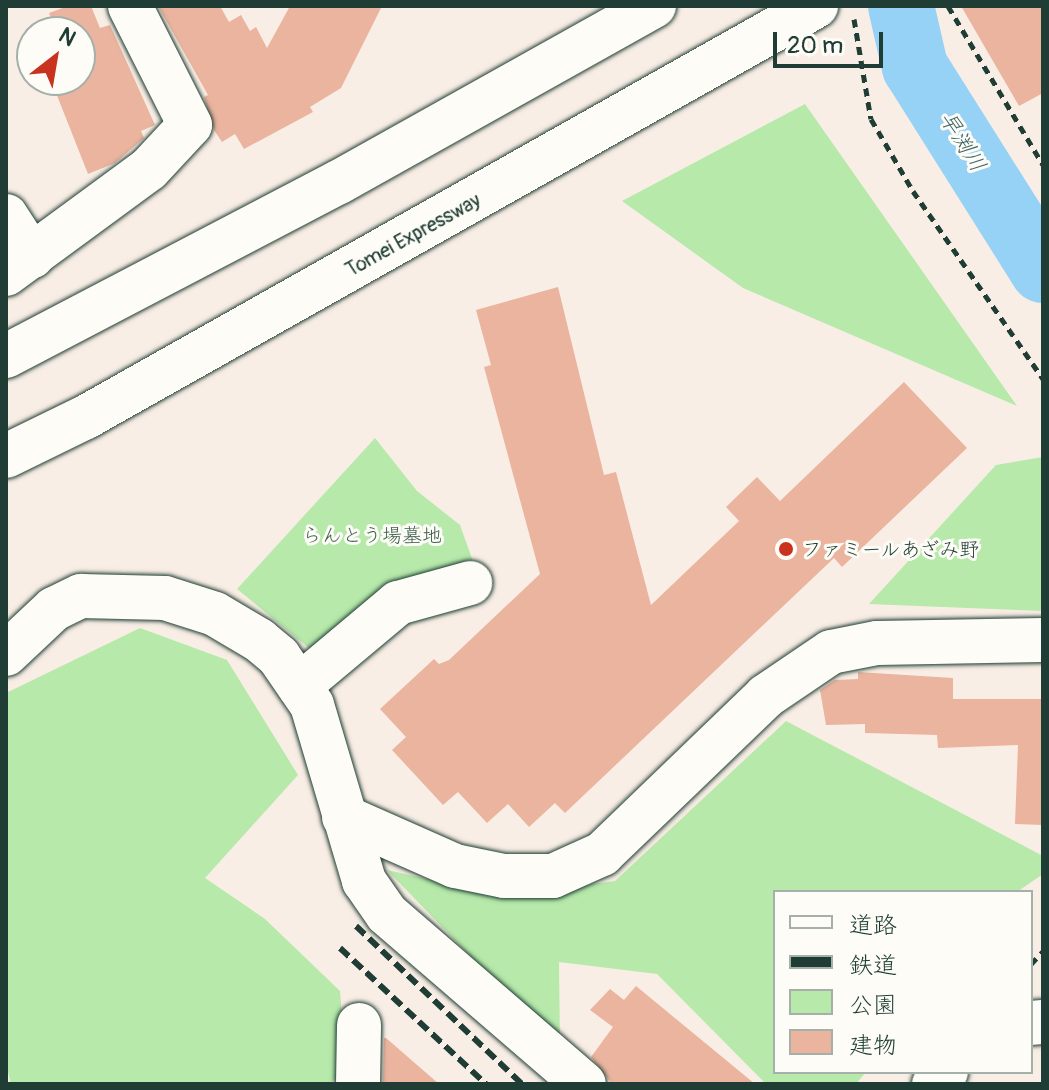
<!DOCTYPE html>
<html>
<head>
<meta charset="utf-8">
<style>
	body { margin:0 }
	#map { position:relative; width:1049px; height:1090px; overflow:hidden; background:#f9eee5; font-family:Pangolin,"Klee One",sans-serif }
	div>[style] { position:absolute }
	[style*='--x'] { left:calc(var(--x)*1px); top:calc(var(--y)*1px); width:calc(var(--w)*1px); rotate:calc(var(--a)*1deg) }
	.green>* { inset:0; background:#b6e9aa }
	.river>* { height:66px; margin:-33px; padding:0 33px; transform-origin:33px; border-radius:33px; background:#96d1f6 }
	.building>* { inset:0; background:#eab49f }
	.path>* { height:5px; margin-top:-2.5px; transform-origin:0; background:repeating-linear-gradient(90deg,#1f3d34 0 8px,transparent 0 14px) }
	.roads { filter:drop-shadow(0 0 2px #1f3d34) drop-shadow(0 0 2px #1f3d34) }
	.minor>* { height:44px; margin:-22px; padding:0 22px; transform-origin:22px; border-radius:22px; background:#fdfcf7 }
	.highway>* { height:44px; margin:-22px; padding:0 22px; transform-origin:22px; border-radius:22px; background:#fdfcf7 }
	.rail>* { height:6px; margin-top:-3px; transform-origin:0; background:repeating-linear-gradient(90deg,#1f3d34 0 12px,transparent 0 18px) }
	.dots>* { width:22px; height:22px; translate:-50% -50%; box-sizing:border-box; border:4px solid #fdfcf7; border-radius:50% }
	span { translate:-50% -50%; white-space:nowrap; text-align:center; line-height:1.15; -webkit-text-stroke:6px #fdfcf7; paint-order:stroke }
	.street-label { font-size:20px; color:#1f3d34 }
	.park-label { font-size:20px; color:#3d5f4c }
	.poi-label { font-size:20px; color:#1f3d34 }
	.left { translate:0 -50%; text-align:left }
	.water-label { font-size:22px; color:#3d6264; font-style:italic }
	.frame { position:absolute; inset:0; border:8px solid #1f3d34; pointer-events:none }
	.legend { position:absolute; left:773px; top:890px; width:260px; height:184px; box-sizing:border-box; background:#fdfcf7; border:2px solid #a4b0a9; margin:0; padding:10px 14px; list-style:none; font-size:24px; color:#1f3d34 }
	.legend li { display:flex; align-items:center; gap:16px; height:40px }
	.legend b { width:40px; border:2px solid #a4b0a9 }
	.north { position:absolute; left:16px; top:16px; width:80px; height:80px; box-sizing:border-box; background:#fdfcf7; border:2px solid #a4b0a9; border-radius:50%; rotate:31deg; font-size:22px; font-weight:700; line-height:32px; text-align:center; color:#1f3d34 }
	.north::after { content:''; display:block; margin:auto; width:28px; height:36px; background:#c8321e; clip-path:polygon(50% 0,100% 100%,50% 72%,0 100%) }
	.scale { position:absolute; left:773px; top:32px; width:110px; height:36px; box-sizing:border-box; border:4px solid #1f3d34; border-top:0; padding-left:10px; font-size:24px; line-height:28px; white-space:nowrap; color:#1f3d34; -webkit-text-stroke:6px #fdfcf7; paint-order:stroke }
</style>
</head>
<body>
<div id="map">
	<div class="green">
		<i style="clip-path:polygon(805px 104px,1017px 406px,743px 288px,622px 201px)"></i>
		<i style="clip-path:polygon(375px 438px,417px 491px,460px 525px,475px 567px,315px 653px,237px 589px)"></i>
		<i style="clip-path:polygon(1043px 457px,1043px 611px,869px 604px,996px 465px)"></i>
		<i style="clip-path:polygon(140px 628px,227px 660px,298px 775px,205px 878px,265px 919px,340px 991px,346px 1071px,329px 1084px,11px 1084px,6px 1064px,6px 693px)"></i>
		<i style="clip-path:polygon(786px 721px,1043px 856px,1043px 874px,1017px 892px,775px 892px,775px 1072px,866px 1072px,856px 1084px,766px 1084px,657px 974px,559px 962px,560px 1049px,387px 870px,503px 896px,615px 881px)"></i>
	</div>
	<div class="river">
		<i style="--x:901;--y:6;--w:63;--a:77.1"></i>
		<i style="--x:915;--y:67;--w:240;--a:57.8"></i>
	</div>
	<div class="building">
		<i style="clip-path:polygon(68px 6px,91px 6px,100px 28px,110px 25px,155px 125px,141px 131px,144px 138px,115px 163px,88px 174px,56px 93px,80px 80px,80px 32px,57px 32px,49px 13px)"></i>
		<i style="clip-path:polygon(158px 6px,220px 6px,229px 22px,241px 15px,250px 31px,256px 27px,267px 48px,290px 6px,382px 6px,341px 88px,310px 107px,313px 112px,244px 149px,235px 134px,222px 142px,214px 130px,204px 97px,208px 95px)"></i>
		<i style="clip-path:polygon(961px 6px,1043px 6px,1043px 93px,1019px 106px)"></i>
		<i style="clip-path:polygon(558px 287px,604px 475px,616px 472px,651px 605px,739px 521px,726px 507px,757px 477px,780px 501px,904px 382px,967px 448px,842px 567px,834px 558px,565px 813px,555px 803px,529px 827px,508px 804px,487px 823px,458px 792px,443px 805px,392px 750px,406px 737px,380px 709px,434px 659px,439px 664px,449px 660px,540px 574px,484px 367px,491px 365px,476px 310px)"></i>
		<i style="clip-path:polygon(858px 672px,953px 678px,953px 699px,1043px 699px,1043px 825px,1015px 824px,1018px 745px,938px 748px,937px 735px,865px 733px,865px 724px,826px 725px,820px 690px,835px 680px,858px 679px)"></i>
		<i style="clip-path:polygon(636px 986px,755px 1084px,612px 1084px,591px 1057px,613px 1027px,590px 1010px,610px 989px,624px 1000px)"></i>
		<i style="clip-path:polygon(384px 1038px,386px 1038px,439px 1084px,383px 1084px)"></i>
	</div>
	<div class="path">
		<i style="--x:948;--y:6;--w:185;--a:59.1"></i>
		<i style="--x:854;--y:19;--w:101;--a:80.4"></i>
		<i style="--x:871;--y:119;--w:83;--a:59.7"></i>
		<i style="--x:913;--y:191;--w:229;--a:55.3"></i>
		<i style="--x:1031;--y:964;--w:18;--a:-47"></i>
	</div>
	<div class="roads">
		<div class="minor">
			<i style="--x:6;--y:216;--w:48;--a:57"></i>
			<i style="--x:6;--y:274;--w:177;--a:-36.3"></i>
			<i style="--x:149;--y:169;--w:60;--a:-47"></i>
			<i style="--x:190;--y:125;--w:133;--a:-116.8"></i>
			<i style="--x:6;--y:654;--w:66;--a:-43.2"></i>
			<i style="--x:54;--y:609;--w:30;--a:-26"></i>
			<i style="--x:81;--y:596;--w:84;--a:1.4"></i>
			<i style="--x:165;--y:598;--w:52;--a:17.7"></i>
			<i style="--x:215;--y:614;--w:51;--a:30.6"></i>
			<i style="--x:259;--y:640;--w:26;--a:40"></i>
			<i style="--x:279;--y:657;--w:58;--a:55.5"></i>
			<i style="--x:312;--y:705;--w:184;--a:73.5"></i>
			<i style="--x:364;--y:881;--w:40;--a:55.1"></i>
			<i style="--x:387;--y:914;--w:260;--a:40.8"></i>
			<i style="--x:299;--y:686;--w:129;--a:-40"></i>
			<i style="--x:398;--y:603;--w:75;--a:-15.5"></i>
			<i style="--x:344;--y:817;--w:121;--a:23.8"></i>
			<i style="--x:455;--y:866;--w:50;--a:11.5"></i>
			<i style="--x:504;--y:876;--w:49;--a:0"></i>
			<i style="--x:553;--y:876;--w:54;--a:-24.2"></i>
			<i style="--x:602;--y:854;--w:228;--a:-43.9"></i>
			<i style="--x:766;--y:696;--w:78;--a:-34.1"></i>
			<i style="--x:831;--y:652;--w:47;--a:-11.1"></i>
			<i style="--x:877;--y:643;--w:166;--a:-1"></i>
			<i style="--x:1031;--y:1023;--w:12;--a:-5"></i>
			<i style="--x:358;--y:1084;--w:59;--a:-89"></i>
			<i style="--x:934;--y:1084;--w:17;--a:-45"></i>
		</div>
		<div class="highway">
			<i style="--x:6;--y:356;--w:376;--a:-27.6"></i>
			<i style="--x:339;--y:182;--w:361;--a:-29.2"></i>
			<i style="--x:6;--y:456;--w:89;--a:-26"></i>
			<i style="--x:86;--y:417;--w:838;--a:-29.38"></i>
		</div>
	</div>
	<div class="rail">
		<i style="--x:356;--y:926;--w:229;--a:43.6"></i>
		<i style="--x:340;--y:948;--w:200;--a:43"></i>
	</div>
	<div class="dots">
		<i style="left:786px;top:549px;background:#c8321e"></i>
	</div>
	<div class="street-label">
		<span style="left:413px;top:235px;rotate:-29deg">Tomei Expressway</span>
	</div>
	<div class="park-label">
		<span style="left:372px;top:535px">らんとう場墓地</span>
	</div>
	<div class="poi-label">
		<span class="left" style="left:802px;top:549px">ファミールあざみ野</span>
	</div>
	<div class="water-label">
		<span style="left:962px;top:142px;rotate:58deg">早渕川</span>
	</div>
	<div class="frame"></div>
	<ul class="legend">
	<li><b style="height:10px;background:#fdfcf7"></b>道路</li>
	<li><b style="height:10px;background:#1f3d34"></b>鉄道</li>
	<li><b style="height:22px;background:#b6e9aa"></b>公園</li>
	<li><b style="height:22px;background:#eab49f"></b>建物</li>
	</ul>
	<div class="north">N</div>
	<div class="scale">20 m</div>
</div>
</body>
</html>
